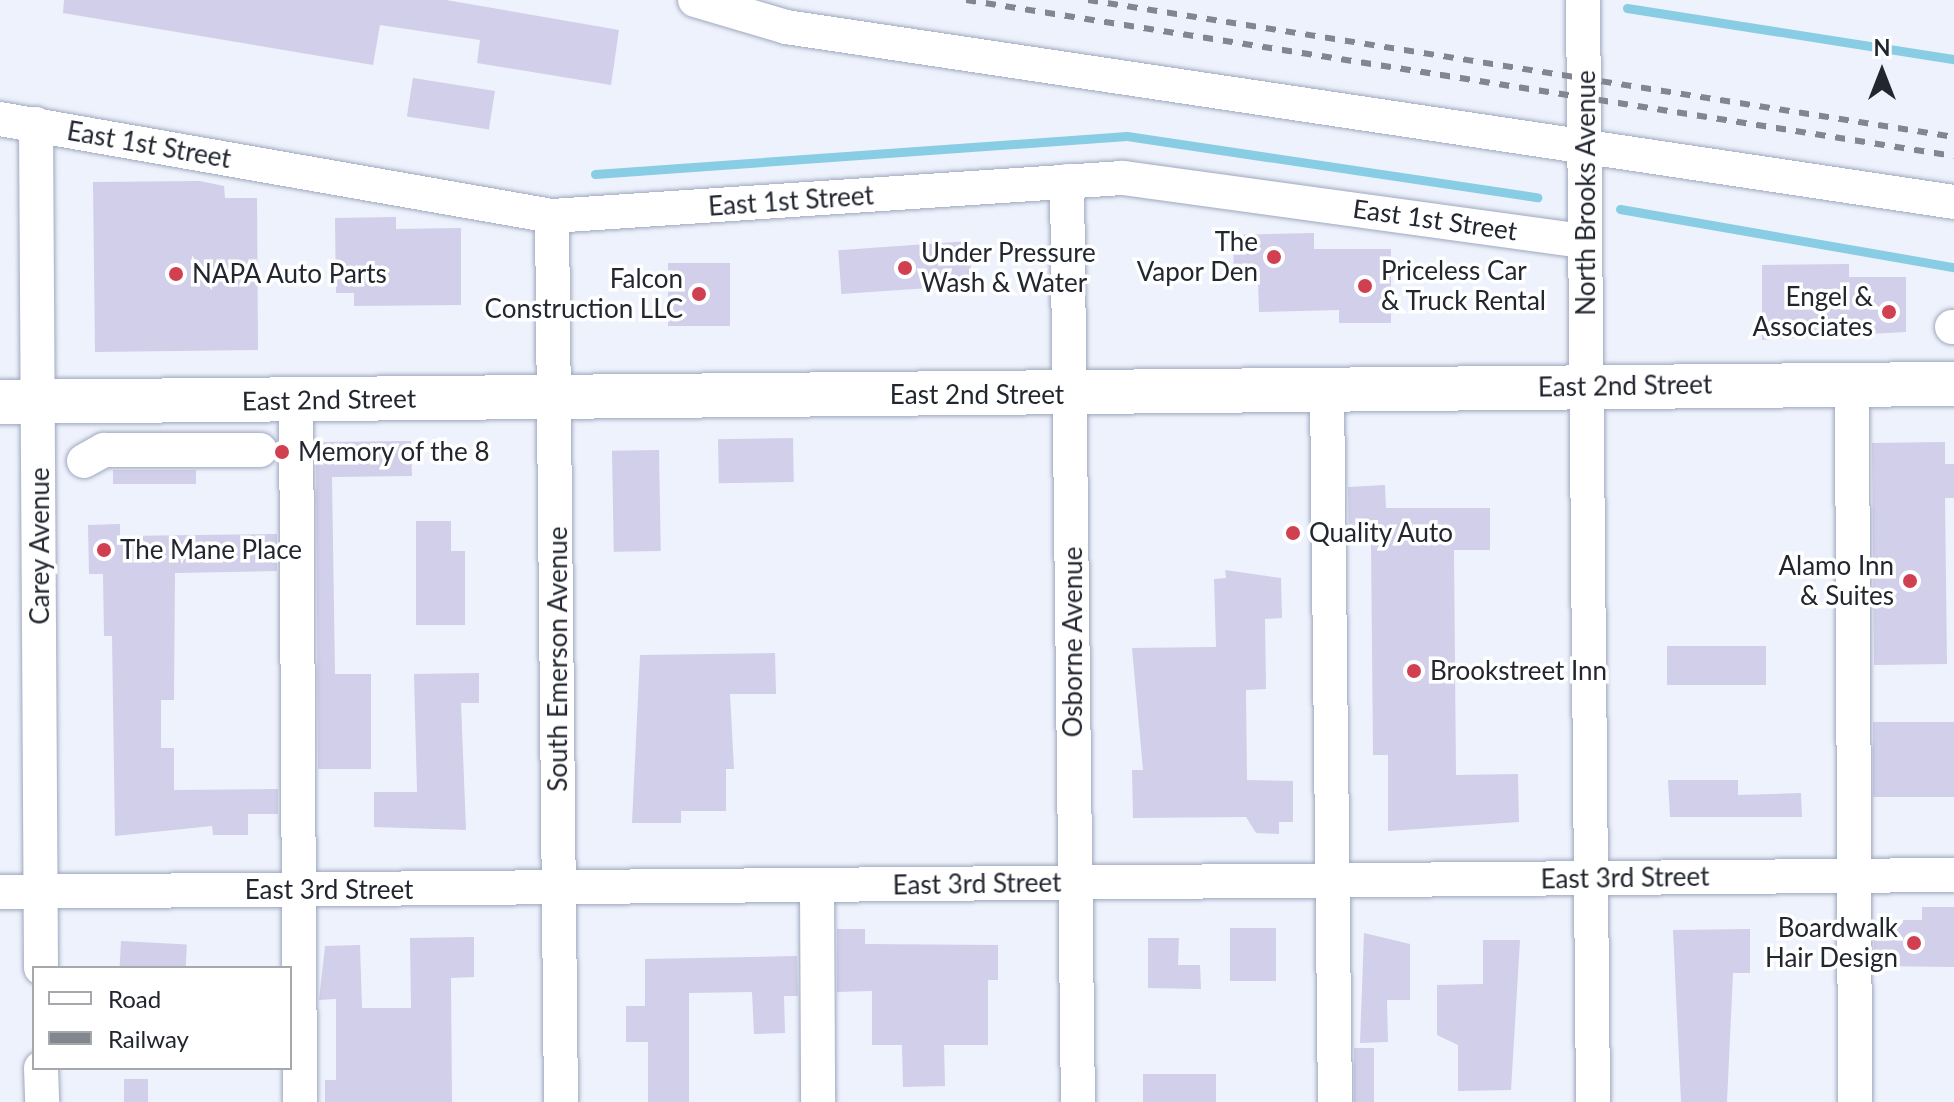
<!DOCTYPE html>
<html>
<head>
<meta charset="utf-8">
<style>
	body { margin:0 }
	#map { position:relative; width:1954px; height:1102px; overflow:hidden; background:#eef2fc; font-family:Lato,sans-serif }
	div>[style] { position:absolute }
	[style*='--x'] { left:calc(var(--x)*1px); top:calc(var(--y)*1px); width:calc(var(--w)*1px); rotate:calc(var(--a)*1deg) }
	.stream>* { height:9px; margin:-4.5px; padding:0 4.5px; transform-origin:4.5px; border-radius:4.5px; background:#88cde4 }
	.building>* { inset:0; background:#d1cfe9; transform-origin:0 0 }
	.roads { filter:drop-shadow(0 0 2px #9ea8bf) drop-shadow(0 0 2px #9ea8bf) }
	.minor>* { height:34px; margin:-17px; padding:0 17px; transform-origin:17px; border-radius:17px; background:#fff }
	.major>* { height:44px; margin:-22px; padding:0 22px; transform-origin:22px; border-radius:22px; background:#fff }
	.rail>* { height:6px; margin-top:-3px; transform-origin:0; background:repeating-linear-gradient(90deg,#82868f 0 10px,transparent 0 20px) }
	.dots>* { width:22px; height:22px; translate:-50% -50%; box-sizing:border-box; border:4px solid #fff; border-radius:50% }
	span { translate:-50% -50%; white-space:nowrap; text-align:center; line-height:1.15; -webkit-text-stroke:7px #fff; paint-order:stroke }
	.street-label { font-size:26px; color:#22262f }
	.poi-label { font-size:26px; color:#22262f }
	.right { translate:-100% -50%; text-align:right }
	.left { translate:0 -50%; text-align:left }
	.legend { position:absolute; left:32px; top:966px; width:260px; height:104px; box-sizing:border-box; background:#fff; border:2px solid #a7a8ac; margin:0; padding:10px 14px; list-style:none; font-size:24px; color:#22262f }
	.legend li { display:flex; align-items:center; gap:16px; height:40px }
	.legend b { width:40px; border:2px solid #a7a8ac }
	.north { position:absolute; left:1842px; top:32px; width:80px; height:80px; -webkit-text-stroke:6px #fff; paint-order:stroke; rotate:0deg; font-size:22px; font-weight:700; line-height:32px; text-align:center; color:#22262f }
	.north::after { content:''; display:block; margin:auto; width:28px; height:36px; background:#22262f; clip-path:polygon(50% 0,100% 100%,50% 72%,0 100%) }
</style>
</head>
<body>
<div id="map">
	<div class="stream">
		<i style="--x:1627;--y:8;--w:331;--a:8.9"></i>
		<i style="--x:595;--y:174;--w:533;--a:-4.09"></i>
		<i style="--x:1127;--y:136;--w:415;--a:8.5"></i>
		<i style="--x:1620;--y:209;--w:339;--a:9.9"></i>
	</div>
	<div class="building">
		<i style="clip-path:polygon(64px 0,446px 0,619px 30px,611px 85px,477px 63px,480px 40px,380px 25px,373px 65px,63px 13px)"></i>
		<i style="left:413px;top:78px;width:83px;height:39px;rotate:9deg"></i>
		<i style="clip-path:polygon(200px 181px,224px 186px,225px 198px,257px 198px,258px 350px,95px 352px,93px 182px)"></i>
		<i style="clip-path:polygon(396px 217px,396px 229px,461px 228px,461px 305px,354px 306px,354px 293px,336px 293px,335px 218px)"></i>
		<i style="clip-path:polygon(1314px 233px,1314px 249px,1391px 249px,1391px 323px,1339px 323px,1339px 310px,1259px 312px,1258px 280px,1234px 280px,1233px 235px)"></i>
		<i style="left:969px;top:241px;width:44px;height:131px;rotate:86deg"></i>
		<i style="left:668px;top:263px;width:62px;height:63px"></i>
		<i style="clip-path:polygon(1849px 264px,1849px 277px,1906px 277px,1906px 332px,1762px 340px,1762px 265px)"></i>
		<i style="left:793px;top:438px;width:44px;height:75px;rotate:89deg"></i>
		<i style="clip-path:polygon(411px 441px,412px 476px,332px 477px,335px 674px,371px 674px,371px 769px,318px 769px,316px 442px)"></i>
		<i style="clip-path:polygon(1945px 442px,1945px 464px,1954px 464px,1954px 498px,1945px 498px,1947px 664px,1874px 665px,1872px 443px)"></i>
		<i style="left:659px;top:450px;width:101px;height:47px;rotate:89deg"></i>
		<i style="left:113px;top:470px;width:83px;height:14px"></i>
		<i style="clip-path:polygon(1385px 485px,1386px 508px,1490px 508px,1490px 550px,1454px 550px,1456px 775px,1518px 774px,1519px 822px,1388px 831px,1388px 755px,1373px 755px,1371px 542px,1349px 543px,1348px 487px)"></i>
		<i style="clip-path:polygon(416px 521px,451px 521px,451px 551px,465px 551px,465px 625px,416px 625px)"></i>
		<i style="clip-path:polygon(120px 524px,120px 536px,277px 534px,277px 571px,175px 573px,174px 700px,161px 700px,161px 748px,174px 748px,174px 790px,278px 789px,278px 814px,248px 814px,248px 835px,213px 835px,212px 826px,115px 836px,112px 636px,104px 636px,103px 574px,89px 574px,88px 525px)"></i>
		<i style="clip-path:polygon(1225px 570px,1281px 578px,1282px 618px,1265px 619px,1266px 689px,1246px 690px,1247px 780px,1293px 781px,1293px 822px,1279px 822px,1279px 834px,1256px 833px,1246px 817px,1133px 818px,1132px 770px,1143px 770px,1132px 648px,1216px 647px,1214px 579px,1226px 578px)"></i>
		<i style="left:1766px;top:646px;width:39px;height:99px;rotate:90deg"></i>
		<i style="clip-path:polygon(775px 653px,776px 694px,730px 694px,734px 769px,726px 769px,726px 811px,681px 811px,681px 823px,632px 823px,640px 655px)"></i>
		<i style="clip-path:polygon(479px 673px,479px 703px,461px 703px,466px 830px,374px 827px,374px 792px,417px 792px,414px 674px)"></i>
		<i style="left:1954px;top:722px;width:75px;height:81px;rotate:90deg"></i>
		<i style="clip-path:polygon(1668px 780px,1738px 780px,1738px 795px,1801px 793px,1802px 817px,1670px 817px)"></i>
		<i style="clip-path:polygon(1922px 907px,1954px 907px,1954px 967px,1874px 966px,1874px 920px,1922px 920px)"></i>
		<i style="left:1230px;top:928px;width:46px;height:53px"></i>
		<i style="clip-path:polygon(837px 929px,865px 929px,865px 944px,998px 945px,998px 980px,988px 980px,988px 1045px,944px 1045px,945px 1086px,903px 1087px,902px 1045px,872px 1045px,872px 991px,837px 992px)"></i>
		<i style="clip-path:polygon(1750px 929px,1750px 973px,1733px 973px,1727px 1102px,1681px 1102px,1673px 930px)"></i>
		<i style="clip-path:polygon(1364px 933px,1410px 944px,1410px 1000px,1387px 1000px,1388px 1042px,1360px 1043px)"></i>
		<i style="clip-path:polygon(474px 937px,474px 977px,451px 978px,452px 1102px,325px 1102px,325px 1080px,336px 1080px,336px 999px,319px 1000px,325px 946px,360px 945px,362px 1008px,411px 1008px,410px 938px)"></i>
		<i style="clip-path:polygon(1148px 938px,1179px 938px,1178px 965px,1200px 965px,1201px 989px,1148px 988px)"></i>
		<i style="clip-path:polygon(1483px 940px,1520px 940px,1511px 1090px,1458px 1091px,1458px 1045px,1437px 1035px,1437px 985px,1483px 984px)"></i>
		<i style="left:121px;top:941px;width:66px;height:27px;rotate:3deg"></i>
		<i style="clip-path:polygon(797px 956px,798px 996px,784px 996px,785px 1033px,754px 1034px,752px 992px,689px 993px,689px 1102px,648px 1102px,648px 1042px,626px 1042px,626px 1006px,645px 1006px,645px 959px)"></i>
		<i style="left:1354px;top:1048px;width:20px;height:54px"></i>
		<i style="left:1143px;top:1074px;width:73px;height:28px"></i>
		<i style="left:124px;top:1079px;width:24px;height:23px"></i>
	</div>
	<div class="roads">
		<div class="minor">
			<i style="--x:695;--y:0;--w:95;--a:16.5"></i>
			<i style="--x:786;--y:27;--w:1181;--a:8.52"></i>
			<i style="--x:1583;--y:0;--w:1102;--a:89.48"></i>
			<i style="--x:0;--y:119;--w:560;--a:9.97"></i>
			<i style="--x:552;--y:216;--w:572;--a:-3.81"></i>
			<i style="--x:1123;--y:178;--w:466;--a:7.8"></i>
			<i style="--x:36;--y:124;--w:844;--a:89.66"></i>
			<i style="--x:1067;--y:181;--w:921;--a:89.32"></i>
			<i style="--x:552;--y:216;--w:886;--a:89.42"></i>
			<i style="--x:1952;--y:327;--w:2;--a:0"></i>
			<i style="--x:1852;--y:384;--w:718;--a:89.76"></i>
			<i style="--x:1327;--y:390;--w:712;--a:89.36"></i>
			<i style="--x:296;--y:401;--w:701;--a:89.67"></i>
			<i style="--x:84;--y:461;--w:23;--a:-29"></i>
			<i style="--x:104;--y:450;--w:156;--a:0"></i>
			<i style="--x:817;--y:887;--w:215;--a:89.7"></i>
			<i style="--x:0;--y:892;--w:1954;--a:-0.5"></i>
			<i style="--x:41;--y:1068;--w:34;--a:88"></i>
		</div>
		<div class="major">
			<i style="--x:0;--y:402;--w:1954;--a:-0.53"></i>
		</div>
	</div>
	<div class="rail">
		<i style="--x:966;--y:0;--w:1000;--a:8.97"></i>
		<i style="--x:1088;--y:0;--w:877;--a:8.99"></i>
	</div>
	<div class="dots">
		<i style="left:1274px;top:257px;background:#d14051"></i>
		<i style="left:905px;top:268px;background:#d14051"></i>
		<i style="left:176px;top:274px;background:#d14051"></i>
		<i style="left:1365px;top:286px;background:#d14051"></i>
		<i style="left:699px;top:294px;background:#d14051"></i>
		<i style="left:1889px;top:312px;background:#d14051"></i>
		<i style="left:282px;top:452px;background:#d14051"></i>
		<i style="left:1293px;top:533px;background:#d14051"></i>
		<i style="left:104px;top:550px;background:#d14051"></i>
		<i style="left:1910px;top:581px;background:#d14051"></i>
		<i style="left:1414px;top:671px;background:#d14051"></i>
		<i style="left:1914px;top:943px;background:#d14051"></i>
	</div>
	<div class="street-label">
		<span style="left:149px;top:145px;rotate:10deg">East 1st Street</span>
		<span style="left:1586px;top:193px;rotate:-90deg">North Brooks Avenue</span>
		<span style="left:791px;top:201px;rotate:-4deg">East 1st Street</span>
		<span style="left:1435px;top:220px;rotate:8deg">East 1st Street</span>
		<span style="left:1625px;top:386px;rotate:-1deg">East 2nd Street</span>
		<span style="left:977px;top:395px">East 2nd Street</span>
		<span style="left:329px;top:400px;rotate:-1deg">East 2nd Street</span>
		<span style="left:40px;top:546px;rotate:-90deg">Carey Avenue</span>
		<span style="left:1073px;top:642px;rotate:-90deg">Osborne Avenue</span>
		<span style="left:558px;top:659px;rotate:-90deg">South Emerson Avenue</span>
		<span style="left:1625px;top:878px;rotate:-1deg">East 3rd Street</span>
		<span style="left:977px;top:884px;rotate:-1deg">East 3rd Street</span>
		<span style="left:329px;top:890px">East 3rd Street</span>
	</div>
	<div class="poi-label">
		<span class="right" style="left:1258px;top:257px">The<br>Vapor Den</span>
		<span class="left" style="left:921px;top:268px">Under Pressure<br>Wash &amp; Water</span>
		<span class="left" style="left:1381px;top:286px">Priceless Car<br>&amp; Truck Rental</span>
		<span class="left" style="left:192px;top:274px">NAPA Auto Parts</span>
		<span class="right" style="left:683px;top:294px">Falcon<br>Construction LLC</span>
		<span class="right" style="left:1873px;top:312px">Engel &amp;<br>Associates</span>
		<span class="left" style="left:298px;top:452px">Memory of the 8</span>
		<span class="left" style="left:1309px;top:533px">Quality Auto</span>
		<span class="left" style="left:120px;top:550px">The Mane Place</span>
		<span class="right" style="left:1894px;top:581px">Alamo Inn<br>&amp; Suites</span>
		<span class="left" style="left:1430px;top:671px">Brookstreet Inn</span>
		<span class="right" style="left:1898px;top:943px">Boardwalk<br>Hair Design</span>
	</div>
	<ul class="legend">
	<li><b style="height:10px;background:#fff"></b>Road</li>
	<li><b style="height:10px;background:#82868f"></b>Railway</li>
	</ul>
	<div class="north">N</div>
</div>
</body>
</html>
